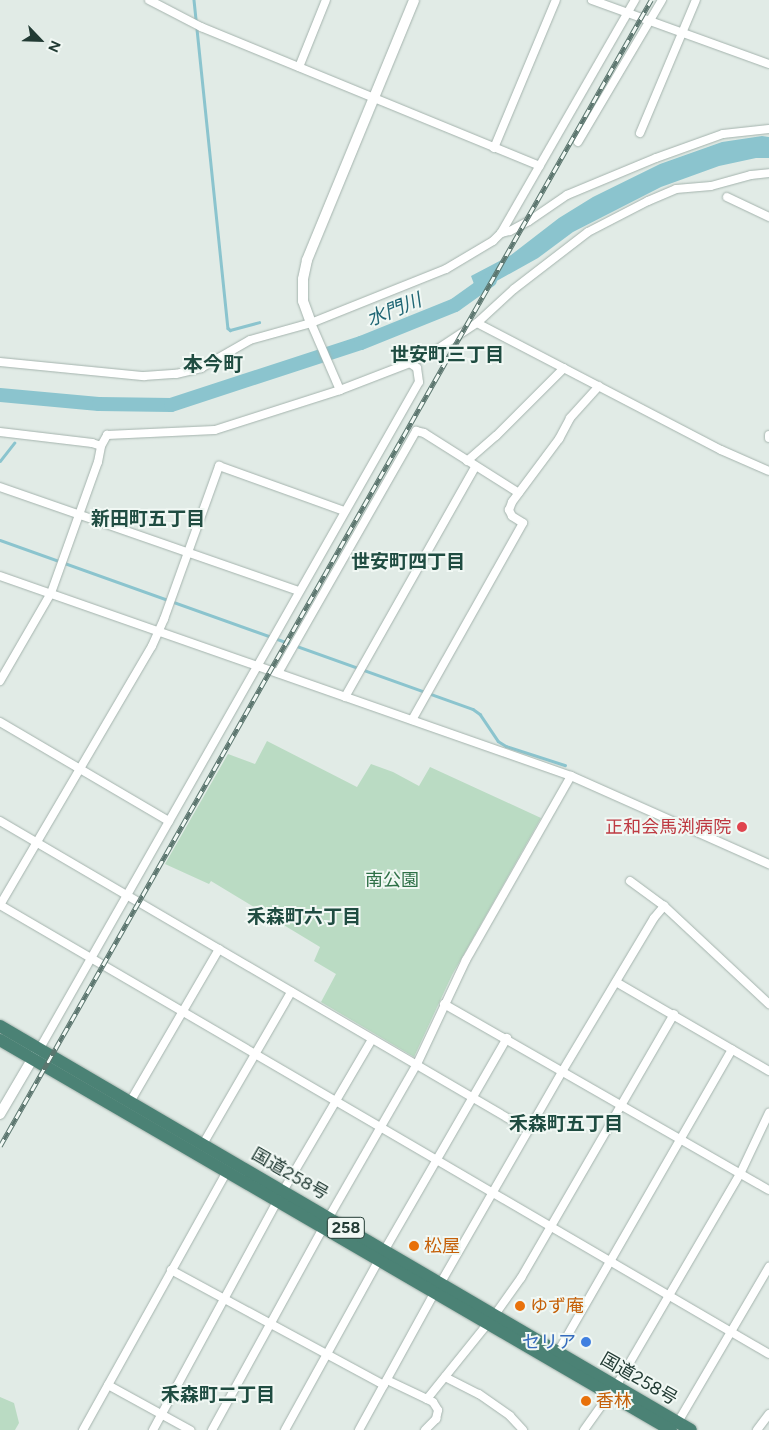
<!DOCTYPE html>
<html>
<head>
<meta charset="utf-8">
<style>
	body { margin:0 }
	#map { position:relative; width:769px; height:1430px; overflow:hidden; background:#e1ebe6; font-family:Figtree,"Noto Sans JP",sans-serif }
	div>[style] { position:absolute }
	[style*='--x'] { left:calc(var(--x)*1px); top:calc(var(--y)*1px); width:calc(var(--w)*1px); rotate:calc(var(--a)*1deg) }
	.green>* { inset:0; background:#badbc3 }
	.water>* { inset:0; background:#8bc4ce }
	.stream>* { height:2.5px; margin:-1.25px; padding:0 1.25px; transform-origin:1.25px; border-radius:1.25px; background:#8bc4ce }
	.river>* { height:14px; margin:-7px; padding:0 7px; transform-origin:7px; border-radius:7px; background:#8bc4ce }
	.roads { filter:drop-shadow(0 0 1px #a4b3ad) drop-shadow(0 0 1px #a4b3ad) }
	.minor>* { height:8px; margin:-4px; padding:0 4px; transform-origin:4px; border-radius:4px; background:#fff }
	.tertiary>* { height:10px; margin:-5px; padding:0 5px; transform-origin:5px; border-radius:5px; background:#fff }
	.trunk>* { height:12px; margin:-6px; padding:0 6px; transform-origin:6px; border-radius:6px; background:#4b8275 }
	.rail>* { height:4.5px; margin-top:-2.25px; transform-origin:0; background:repeating-linear-gradient(90deg,#f1f8f4 0 8px,#5c766f 0 16px); box-sizing:border-box; border-block:1px solid #5c766f }
	.dots>* { width:14px; height:14px; translate:-50% -50%; box-sizing:border-box; border:2px solid #f1f8f4; border-radius:50% }
	span { translate:-50% -50%; white-space:nowrap; text-align:center; line-height:1.15; -webkit-text-stroke:4px #f1f8f4; paint-order:stroke }
	.shield-label span { padding:1px 4px; background:#f1f8f4; border:1px solid; border-radius:4px; -webkit-text-stroke-width:0 }
	.shield-label { font-size:16px; color:#223b34; font-weight:700 }
	.health-label { font-size:18px; color:#be3a42 }
	.right { translate:-100% -50%; text-align:right }
	.park-label { font-size:18px; color:#2e7047 }
	.street-label { font-size:18px; color:#223b34 }
	.food-label { font-size:18px; color:#c56008 }
	.left { translate:0 -50%; text-align:left }
	.shop-label { font-size:18px; color:#366cbe }
	.water-label { font-size:19px; color:#1f6674; font-style:italic }
	.neighbourhood-label { font-size:19px; color:#1f4c41; font-weight:700 }
	.quarter-label { font-size:20px; color:#1f4c41; font-weight:700 }
	.north { position:absolute; left:15px; top:15px; width:50px; height:50px; -webkit-text-stroke:4px #f1f8f4; paint-order:stroke; rotate:114deg; font-size:14px; font-weight:700; line-height:20px; text-align:center; color:#223b34 }
	.north::after { content:''; display:block; margin:auto; width:18px; height:22px; background:#223b34; clip-path:polygon(50% 0,100% 100%,50% 72%,0 100%) }
</style>
</head>
<body>
<div id="map">
	<div class="green">
		<i style="clip-path:polygon(267px 741px,357px 787px,371px 764px,393px 772px,419px 786px,430px 767px,541px 818px,452px 975px,414px 1057px,321px 1002px,336px 974px,314px 961px,320px 947px,211px 881px,209px 884px,165px 864px,228px 754px,255px 764px)"></i>
		<i style="clip-path:polygon(0 1397px,14px 1403px,19px 1423px,15px 1430px,0 1430px)"></i>
	</div>
	<div class="water">
		<i style="clip-path:polygon(762px 136px,769px 137px,769px 158px,756px 158px,719px 166px,661px 187px,573px 232px,538px 258px,477px 292px,471px 276px,511px 255px,559px 218px,593px 197px,660px 164px,722px 142px)"></i>
	</div>
	<div class="stream">
		<i style="--x:194;--y:0;--w:330;--a:84.1"></i>
		<i style="--x:228;--y:328;--w:3;--a:45"></i>
		<i style="--x:230;--y:330;--w:30;--a:-15"></i>
		<i style="--x:0;--y:461;--w:23;--a:-52"></i>
		<i style="--x:0;--y:540;--w:502;--a:19.66"></i>
		<i style="--x:473;--y:709;--w:9;--a:36"></i>
		<i style="--x:480;--y:714;--w:32;--a:56"></i>
		<i style="--x:498;--y:741;--w:9;--a:32"></i>
		<i style="--x:506;--y:746;--w:62;--a:17.9"></i>
	</div>
	<div class="river">
		<i style="--x:0;--y:395;--w:99;--a:5.2"></i>
		<i style="--x:99;--y:404;--w:72;--a:0.8"></i>
		<i style="--x:171;--y:405;--w:200;--a:-18.1"></i>
		<i style="--x:361;--y:343;--w:101;--a:-22"></i>
		<i style="--x:455;--y:305;--w:43;--a:-35.5"></i>
	</div>
	<div class="roads">
		<div class="minor">
			<i style="--x:149;--y:0;--w:59;--a:27.4"></i>
			<i style="--x:201;--y:27;--w:366;--a:22.3"></i>
			<i style="--x:592;--y:0;--w:188;--a:19.9"></i>
			<i style="--x:299;--y:67;--w:72;--a:-68.1"></i>
			<i style="--x:640;--y:133;--w:144;--a:-67.2"></i>
			<i style="--x:578;--y:142;--w:165;--a:-59.4"></i>
			<i style="--x:494;--y:148;--w:160;--a:-67.3"></i>
			<i style="--x:727;--y:197;--w:47;--a:25.5"></i>
			<i style="--x:501;--y:233;--w:9;--a:-13"></i>
			<i style="--x:510;--y:231;--w:21;--a:-28"></i>
			<i style="--x:529;--y:221;--w:46;--a:-34.4"></i>
			<i style="--x:567;--y:195;--w:96;--a:-22.6"></i>
			<i style="--x:656;--y:158;--w:71;--a:-19.7"></i>
			<i style="--x:723;--y:134;--w:46;--a:-6.2"></i>
			<i style="--x:311;--y:323;--w:73;--a:66.6"></i>
			<i style="--x:477;--y:323;--w:275;--a:27.5"></i>
			<i style="--x:721;--y:450;--w:52;--a:23.6"></i>
			<i style="--x:0;--y:362;--w:145;--a:5.6"></i>
			<i style="--x:144;--y:376;--w:32;--a:-4"></i>
			<i style="--x:176;--y:374;--w:26;--a:-13"></i>
			<i style="--x:201;--y:368;--w:56;--a:-29.7"></i>
			<i style="--x:250;--y:340;--w:63;--a:-15.6"></i>
			<i style="--x:311;--y:323;--w:145;--a:-21.8"></i>
			<i style="--x:446;--y:269;--w:55;--a:-30.8"></i>
			<i style="--x:493;--y:241;--w:11;--a:-45"></i>
			<i style="--x:501;--y:233;--w:269;--a:-60.1"></i>
			<i style="--x:0;--y:432;--w:93;--a:6.8"></i>
			<i style="--x:92;--y:443;--w:9;--a:18"></i>
			<i style="--x:769;--y:435;--w:3;--a:90"></i>
			<i style="--x:467;--y:461;--w:38;--a:-41"></i>
			<i style="--x:496;--y:436;--w:96;--a:-45"></i>
			<i style="--x:0;--y:487;--w:316;--a:19.2"></i>
			<i style="--x:0;--y:576;--w:605;--a:19.3"></i>
			<i style="--x:571;--y:776;--w:217;--a:24"></i>
			<i style="--x:278;--y:673;--w:279;--a:-60.3"></i>
			<i style="--x:416;--y:431;--w:8;--a:14"></i>
			<i style="--x:424;--y:433;--w:112;--a:32.3"></i>
			<i style="--x:0;--y:681;--w:102;--a:-59.9"></i>
			<i style="--x:51;--y:593;--w:139;--a:-70.3"></i>
			<i style="--x:98;--y:462;--w:16;--a:-79"></i>
			<i style="--x:101;--y:446;--w:13;--a:-61"></i>
			<i style="--x:107;--y:435;--w:108;--a:-2.7"></i>
			<i style="--x:215;--y:430;--w:131;--a:-17.7"></i>
			<i style="--x:340;--y:390;--w:75;--a:-21.1"></i>
			<i style="--x:410;--y:363;--w:29;--a:-27"></i>
			<i style="--x:436;--y:350;--w:49;--a:-33.4"></i>
			<i style="--x:477;--y:323;--w:50;--a:-42.6"></i>
			<i style="--x:514;--y:289;--w:93;--a:-37.6"></i>
			<i style="--x:588;--y:232;--w:68;--a:-27.3"></i>
			<i style="--x:648;--y:201;--w:30;--a:-23"></i>
			<i style="--x:676;--y:189;--w:35;--a:-5"></i>
			<i style="--x:711;--y:186;--w:41;--a:-15.4"></i>
			<i style="--x:751;--y:175;--w:18;--a:-6"></i>
			<i style="--x:345;--y:697;--w:264;--a:-60.5"></i>
			<i style="--x:412;--y:720;--w:226;--a:-60.6"></i>
			<i style="--x:523;--y:523;--w:13;--a:-148"></i>
			<i style="--x:512;--y:516;--w:7;--a:-117"></i>
			<i style="--x:509;--y:510;--w:9;--a:-69"></i>
			<i style="--x:512;--y:502;--w:79;--a:-53.3"></i>
			<i style="--x:559;--y:439;--w:24;--a:-62"></i>
			<i style="--x:570;--y:418;--w:43;--a:-47.8"></i>
			<i style="--x:0;--y:722;--w:196;--a:30.4"></i>
			<i style="--x:0;--y:821;--w:612;--a:30.34"></i>
			<i style="--x:630;--y:881;--w:42;--a:36.3"></i>
			<i style="--x:664;--y:906;--w:144;--a:43"></i>
			<i style="--x:0;--y:905;--w:890;--a:30.28"></i>
			<i style="--x:0;--y:905;--w:300;--a:-59.6"></i>
			<i style="--x:152;--y:646;--w:30;--a:-66"></i>
			<i style="--x:164;--y:619;--w:163;--a:-70.2"></i>
			<i style="--x:219;--y:466;--w:133;--a:19.8"></i>
			<i style="--x:616;--y:982;--w:177;--a:30.2"></i>
			<i style="--x:444;--y:1004;--w:374;--a:29.8"></i>
			<i style="--x:40;--y:1048;--w:766;--a:-60.36"></i>
			<i style="--x:419;--y:382;--w:14;--a:-98"></i>
			<i style="--x:417;--y:368;--w:9;--a:-144"></i>
			<i style="--x:130;--y:1102;--w:177;--a:-59.8"></i>
			<i style="--x:203;--y:1144;--w:176;--a:-59.9"></i>
			<i style="--x:329;--y:1217;--w:177;--a:-60.1"></i>
			<i style="--x:417;--y:1064;--w:115;--a:-64.8"></i>
			<i style="--x:466;--y:960;--w:212;--a:-60.3"></i>
			<i style="--x:384;--y:1251;--w:246;--a:-60"></i>
			<i style="--x:171;--y:1270;--w:242;--a:28.4"></i>
			<i style="--x:440;--y:1284;--w:247;--a:-60.1"></i>
			<i style="--x:563;--y:1070;--w:177;--a:-59.1"></i>
			<i style="--x:654;--y:918;--w:16;--a:-50"></i>
			<i style="--x:494;--y:1316;--w:47;--a:-54.6"></i>
			<i style="--x:521;--y:1278;--w:305;--a:-59.9"></i>
			<i style="--x:558;--y:1352;--w:349;--a:-60.1"></i>
			<i style="--x:445;--y:1377;--w:38;--a:27"></i>
			<i style="--x:479;--y:1394;--w:38;--a:35"></i>
			<i style="--x:510;--y:1416;--w:19;--a:47"></i>
			<i style="--x:387;--y:1380;--w:44;--a:25.4"></i>
			<i style="--x:427;--y:1399;--w:97;--a:-51.2"></i>
			<i style="--x:108;--y:1385;--w:94;--a:28.8"></i>
			<i style="--x:678;--y:1422;--w:180;--a:-59.6"></i>
			<i style="--x:83;--y:1430;--w:296;--a:-60.9"></i>
			<i style="--x:153;--y:1430;--w:272;--a:-61.5"></i>
			<i style="--x:283;--y:1191;--w:176;--a:-59.6"></i>
			<i style="--x:212;--y:1430;--w:230;--a:-61.2"></i>
			<i style="--x:285;--y:1430;--w:194;--a:-61.1"></i>
			<i style="--x:359;--y:1430;--w:158;--a:-61.2"></i>
			<i style="--x:425;--y:1430;--w:16;--a:-45"></i>
			<i style="--x:436;--y:1419;--w:9;--a:-77"></i>
			<i style="--x:438;--y:1410;--w:9;--a:-122"></i>
			<i style="--x:433;--y:1402;--w:7;--a:-153"></i>
			<i style="--x:584;--y:1430;--w:60;--a:-54.5"></i>
			<i style="--x:619;--y:1381;--w:240;--a:-59.7"></i>
			<i style="--x:740;--y:1174;--w:68;--a:-64.6"></i>
			<i style="--x:757;--y:1430;--w:20;--a:-53"></i>
		</div>
		<div class="tertiary">
			<i style="--x:311;--y:323;--w:23;--a:-110"></i>
			<i style="--x:303;--y:301;--w:22;--a:-90"></i>
			<i style="--x:303;--y:279;--w:19;--a:-78"></i>
			<i style="--x:307;--y:260;--w:281;--a:-67.6"></i>
			<i style="--x:0;--y:1114;--w:71;--a:-59.5"></i>
		</div>
		<div class="trunk">
			<i style="--x:0;--y:1026;--w:800;--a:30.31"></i>
			<i style="--x:0;--y:1040;--w:776;--a:30.17"></i>
		</div>
	</div>
	<div class="rail">
		<i style="--x:0;--y:1146;--w:1318;--a:-60.4"></i>
	</div>
	<div class="dots">
		<i style="left:742px;top:827px;background:#e0444e"></i>
		<i style="left:414px;top:1246px;background:#e8710a"></i>
		<i style="left:520px;top:1306px;background:#e8710a"></i>
		<i style="left:586px;top:1342px;background:#3f7fe0"></i>
		<i style="left:586px;top:1401px;background:#e8710a"></i>
	</div>
	<div class="shield-label">
		<span style="left:346px;top:1228px">258</span>
	</div>
	<div class="health-label">
		<span class="right" style="left:731px;top:827px">正和会馬渕病院</span>
	</div>
	<div class="park-label">
		<span style="left:392px;top:880px">南公園</span>
	</div>
	<div class="street-label">
		<span style="left:290px;top:1174px;rotate:30deg">国道258号</span>
		<span style="left:639px;top:1379px;rotate:30deg">国道258号</span>
	</div>
	<div class="food-label">
		<span class="left" style="left:424px;top:1246px">松屋</span>
		<span class="left" style="left:530px;top:1306px">ゆず庵</span>
		<span class="left" style="left:596px;top:1401px">香林</span>
	</div>
	<div class="shop-label">
		<span class="right" style="left:576px;top:1342px">セリア</span>
	</div>
	<div class="water-label">
		<span style="left:394px;top:310px;rotate:-22deg">水門川</span>
	</div>
	<div class="neighbourhood-label">
		<span style="left:447px;top:355px">世安町三丁目</span>
		<span style="left:148px;top:519px">新田町五丁目</span>
		<span style="left:408px;top:562px">世安町四丁目</span>
		<span style="left:304px;top:917px">禾森町六丁目</span>
		<span style="left:566px;top:1124px">禾森町五丁目</span>
		<span style="left:218px;top:1395px">禾森町二丁目</span>
	</div>
	<div class="quarter-label">
		<span style="left:213px;top:364px">本今町</span>
	</div>
	<div class="north">N</div>
</div>
</body>
</html>
